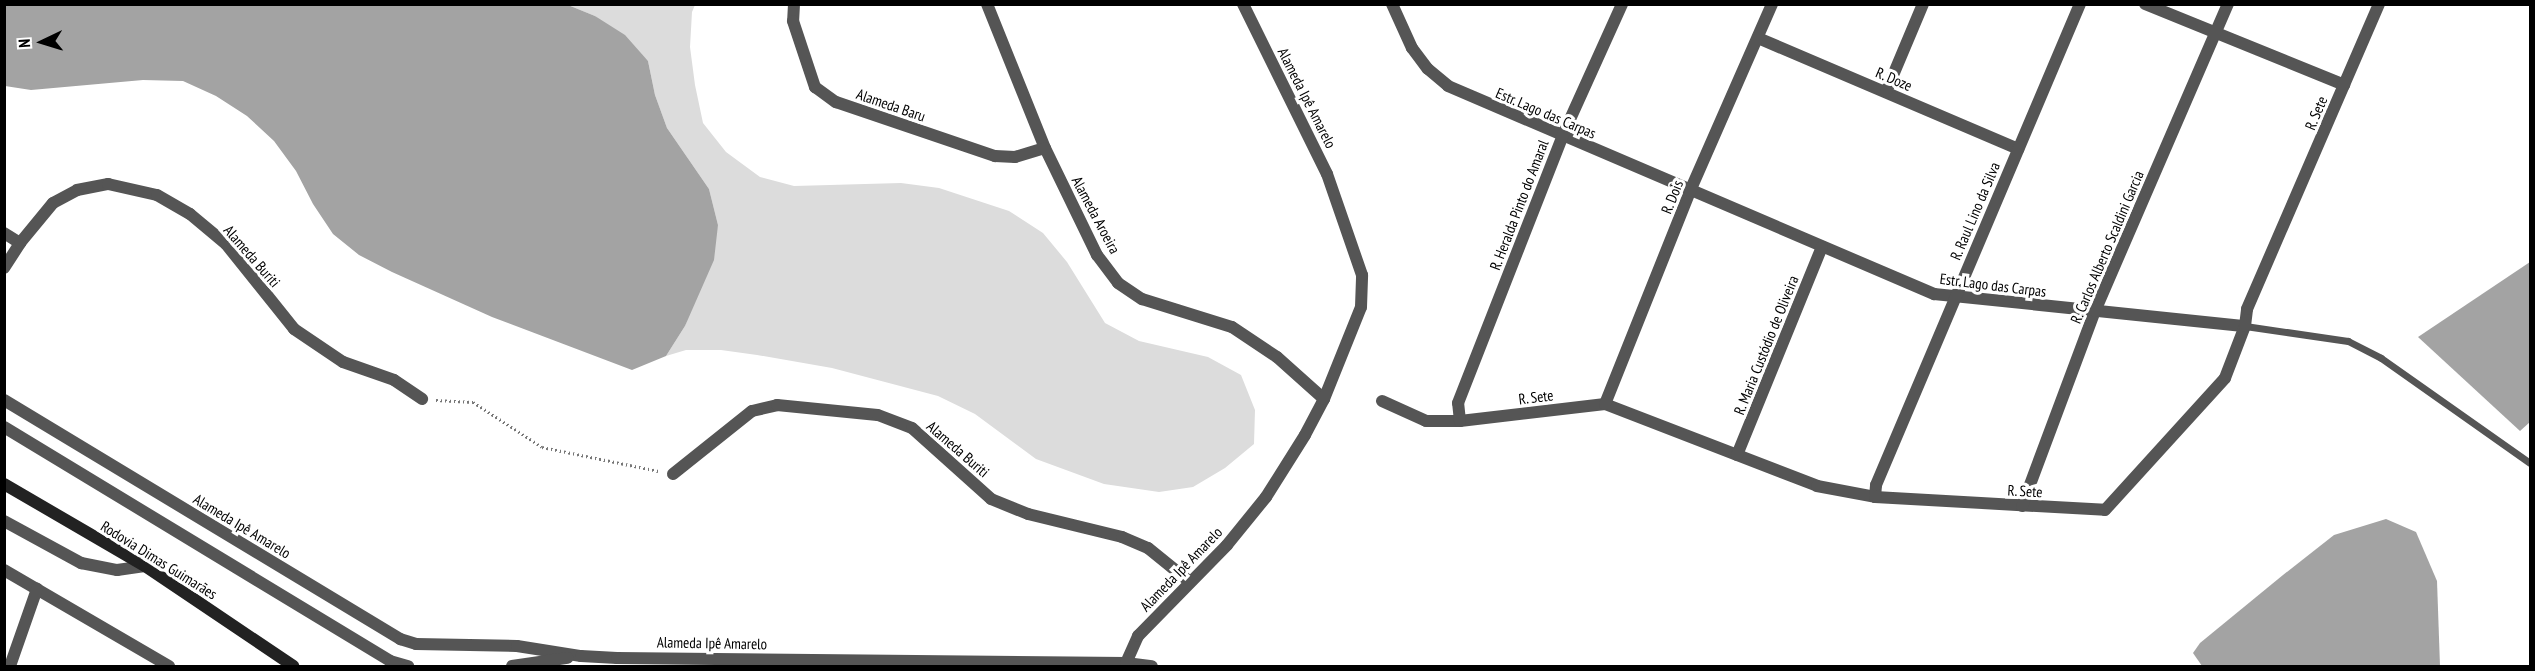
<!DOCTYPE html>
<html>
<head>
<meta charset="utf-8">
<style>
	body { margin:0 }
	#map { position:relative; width:2535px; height:671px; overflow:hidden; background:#fff; font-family:"PT Sans Narrow",sans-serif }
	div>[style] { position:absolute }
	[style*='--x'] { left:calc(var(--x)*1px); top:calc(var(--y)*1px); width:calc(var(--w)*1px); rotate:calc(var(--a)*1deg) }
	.green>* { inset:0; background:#dcdcdc }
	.water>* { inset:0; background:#a3a3a3 }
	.path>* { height:3px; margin-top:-1.5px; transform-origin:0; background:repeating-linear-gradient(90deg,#777 0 1.5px,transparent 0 4.5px) }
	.service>* { height:7px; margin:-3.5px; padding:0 3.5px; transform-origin:3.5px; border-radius:3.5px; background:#555 }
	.minor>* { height:12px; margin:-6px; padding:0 6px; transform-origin:6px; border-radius:6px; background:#555 }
	.secondary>* { height:12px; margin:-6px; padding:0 6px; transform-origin:6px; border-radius:6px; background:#222 }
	span { translate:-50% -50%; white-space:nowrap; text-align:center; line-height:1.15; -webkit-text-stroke:6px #fff; paint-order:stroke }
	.street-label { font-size:15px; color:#000 }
	.frame { position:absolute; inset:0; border:6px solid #000; pointer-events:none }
	.north { position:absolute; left:12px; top:12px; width:60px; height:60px; -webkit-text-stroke:4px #fff; paint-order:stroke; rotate:266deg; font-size:16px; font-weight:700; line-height:24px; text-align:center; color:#000 }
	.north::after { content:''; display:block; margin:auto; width:21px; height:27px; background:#000; clip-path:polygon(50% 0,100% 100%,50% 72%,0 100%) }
</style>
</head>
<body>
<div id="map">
	<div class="green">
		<i style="clip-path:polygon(568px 5px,695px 5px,692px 12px,690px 47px,695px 85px,703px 123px,726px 152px,760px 177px,794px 186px,901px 183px,939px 188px,1009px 211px,1043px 233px,1067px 262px,1105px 323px,1139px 341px,1208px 357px,1241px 375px,1255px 410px,1254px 444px,1225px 468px,1193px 487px,1159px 492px,1104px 484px,1036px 459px,975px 414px,938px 396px,832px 368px,757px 355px,721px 350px,686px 350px,666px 356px,685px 326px,718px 225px,709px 189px,667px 128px,655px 95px,648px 61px,595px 16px)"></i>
	</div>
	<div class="water">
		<i style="clip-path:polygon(4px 5px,568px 5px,595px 16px,625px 35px,648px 61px,655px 95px,667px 128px,709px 189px,718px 225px,714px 260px,685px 326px,666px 356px,632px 370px,492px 317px,392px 272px,359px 255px,333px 234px,313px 204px,296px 171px,274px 141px,247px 116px,216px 96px,183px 81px,143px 80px,31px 90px,5px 86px)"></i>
		<i style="clip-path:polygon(2530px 262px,2530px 422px,2520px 431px,2418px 337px)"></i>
		<i style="clip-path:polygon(2386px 519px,2416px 532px,2437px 581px,2440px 666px,2202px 666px,2193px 653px,2200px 643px,2283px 575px,2334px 535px)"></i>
	</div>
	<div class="path">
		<i style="--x:436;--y:400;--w:37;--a:3"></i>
		<i style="--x:473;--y:402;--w:82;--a:33.1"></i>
		<i style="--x:542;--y:447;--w:119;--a:11.6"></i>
	</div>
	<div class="service">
		<i style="--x:2245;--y:326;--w:104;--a:8.3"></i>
		<i style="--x:2348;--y:341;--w:37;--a:27"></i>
		<i style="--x:2381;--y:358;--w:182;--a:35.2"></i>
	</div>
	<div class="minor">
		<i style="--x:794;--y:4;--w:17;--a:93"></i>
		<i style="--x:793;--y:21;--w:70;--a:71.6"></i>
		<i style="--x:815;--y:87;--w:26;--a:36"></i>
		<i style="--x:836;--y:102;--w:168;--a:18.8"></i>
		<i style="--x:995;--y:156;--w:20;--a:3"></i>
		<i style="--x:1015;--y:157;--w:31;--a:-17"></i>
		<i style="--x:987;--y:4;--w:155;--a:68.1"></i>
		<i style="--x:1045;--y:148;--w:119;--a:64.1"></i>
		<i style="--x:1097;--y:255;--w:35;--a:53"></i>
		<i style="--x:1118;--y:283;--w:29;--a:34"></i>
		<i style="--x:1142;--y:299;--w:94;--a:17.3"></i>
		<i style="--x:1232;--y:327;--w:54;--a:33.7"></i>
		<i style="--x:1277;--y:357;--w:63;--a:41.8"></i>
		<i style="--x:1392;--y:4;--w:48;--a:65.6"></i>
		<i style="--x:1412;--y:48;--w:26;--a:53"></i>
		<i style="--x:1428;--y:69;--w:26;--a:40"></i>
		<i style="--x:1448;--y:86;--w:529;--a:23.17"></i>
		<i style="--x:1934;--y:294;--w:313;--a:5.9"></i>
		<i style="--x:2145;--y:4;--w:215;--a:22.1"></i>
		<i style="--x:1758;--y:38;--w:283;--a:23.1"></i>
		<i style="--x:1886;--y:92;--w:95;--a:-67.2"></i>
		<i style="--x:4;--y:233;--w:19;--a:32"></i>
		<i style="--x:4;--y:268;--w:30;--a:-57"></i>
		<i style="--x:20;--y:243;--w:52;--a:-50.5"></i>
		<i style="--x:53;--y:203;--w:27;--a:-28"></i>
		<i style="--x:77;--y:190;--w:32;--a:-11"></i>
		<i style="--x:108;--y:184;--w:50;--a:12.7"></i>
		<i style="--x:157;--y:195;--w:38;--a:30"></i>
		<i style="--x:190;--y:214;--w:47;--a:39.8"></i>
		<i style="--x:226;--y:244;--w:109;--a:51.3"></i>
		<i style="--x:294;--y:329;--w:59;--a:34"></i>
		<i style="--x:343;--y:362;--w:54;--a:19.4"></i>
		<i style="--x:394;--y:380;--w:34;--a:34"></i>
		<i style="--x:4;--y:400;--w:463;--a:31.1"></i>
		<i style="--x:400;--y:639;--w:17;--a:17"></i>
		<i style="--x:416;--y:644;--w:101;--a:1.1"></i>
		<i style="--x:517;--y:646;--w:65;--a:8.9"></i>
		<i style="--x:581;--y:656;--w:36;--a:3"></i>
		<i style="--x:617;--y:658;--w:509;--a:0.56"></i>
		<i style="--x:1126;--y:663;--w:26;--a:7"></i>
		<i style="--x:1382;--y:401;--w:48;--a:24.4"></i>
		<i style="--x:1426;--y:421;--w:34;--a:0"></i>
		<i style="--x:1460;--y:421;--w:146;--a:-6.7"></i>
		<i style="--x:1605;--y:404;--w:227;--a:21.1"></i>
		<i style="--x:1817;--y:486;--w:59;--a:10.7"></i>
		<i style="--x:1875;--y:497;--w:230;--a:3.2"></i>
		<i style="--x:2105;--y:510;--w:178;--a:-47.7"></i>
		<i style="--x:2225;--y:378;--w:56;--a:-69"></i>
		<i style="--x:2245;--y:326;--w:17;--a:-83"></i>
		<i style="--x:2247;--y:309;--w:332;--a:-66.6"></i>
		<i style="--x:1605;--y:404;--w:229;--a:-68.2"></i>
		<i style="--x:1690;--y:191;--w:204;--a:-66.3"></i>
		<i style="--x:1460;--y:421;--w:18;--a:-96"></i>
		<i style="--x:1458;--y:403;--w:286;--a:-68.6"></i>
		<i style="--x:1562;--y:137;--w:146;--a:-65.7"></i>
		<i style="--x:4;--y:427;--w:451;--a:31.2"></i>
		<i style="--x:390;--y:661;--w:19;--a:16"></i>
		<i style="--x:1737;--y:455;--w:225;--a:-67.8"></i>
		<i style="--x:673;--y:474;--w:101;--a:-38.6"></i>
		<i style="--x:752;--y:411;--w:26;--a:-13"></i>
		<i style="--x:777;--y:405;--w:101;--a:5.7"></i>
		<i style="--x:878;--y:415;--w:36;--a:21"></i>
		<i style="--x:912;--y:428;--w:106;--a:41.9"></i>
		<i style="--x:991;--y:499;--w:40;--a:22"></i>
		<i style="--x:1028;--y:514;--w:97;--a:13.7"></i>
		<i style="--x:1122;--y:537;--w:28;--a:23"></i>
		<i style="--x:1148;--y:548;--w:54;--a:39"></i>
		<i style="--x:1875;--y:497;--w:12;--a:-85"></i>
		<i style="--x:1876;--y:485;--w:522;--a:-67.02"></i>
		<i style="--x:2022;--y:506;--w:208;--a:-69.5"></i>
		<i style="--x:2095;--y:311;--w:335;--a:-66.6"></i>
		<i style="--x:4;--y:521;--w:88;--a:28.6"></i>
		<i style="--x:81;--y:563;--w:37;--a:11"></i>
		<i style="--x:117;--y:570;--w:28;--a:-8"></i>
		<i style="--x:4;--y:570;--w:191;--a:30.2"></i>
		<i style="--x:1126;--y:663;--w:30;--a:-66"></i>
		<i style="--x:1138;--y:636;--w:127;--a:-45.6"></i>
		<i style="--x:1227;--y:545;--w:62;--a:-50.9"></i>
		<i style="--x:1266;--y:497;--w:73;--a:-57.8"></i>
		<i style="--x:1305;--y:435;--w:41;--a:-62.2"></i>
		<i style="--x:1324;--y:399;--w:99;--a:-68.1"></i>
		<i style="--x:1361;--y:307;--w:32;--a:-88"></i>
		<i style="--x:1362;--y:275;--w:107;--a:-109.1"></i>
		<i style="--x:1327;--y:174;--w:190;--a:-116.3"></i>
		<i style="--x:10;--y:666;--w:82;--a:-70.7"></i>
		<i style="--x:512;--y:666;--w:56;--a:-8.3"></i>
	</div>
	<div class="secondary">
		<i style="--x:4;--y:484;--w:163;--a:30.2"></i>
		<i style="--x:145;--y:566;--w:179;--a:34"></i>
	</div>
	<div class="street-label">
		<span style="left:1894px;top:79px;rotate:23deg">R. Doze</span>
		<span style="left:1307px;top:98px;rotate:63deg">Alameda Ipê Amarelo</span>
		<span style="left:891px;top:105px;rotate:19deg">Alameda Baru</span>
		<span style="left:1546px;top:113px;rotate:23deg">Estr. Lago das Carpas</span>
		<span style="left:2316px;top:113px;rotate:-67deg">R. Sete</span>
		<span style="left:1672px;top:197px;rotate:-68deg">R. Dois</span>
		<span style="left:1519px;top:205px;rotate:-69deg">R. Heralda Pinto do Amaral</span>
		<span style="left:1975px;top:211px;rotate:-67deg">R. Raul Lino da Silva</span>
		<span style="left:1096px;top:215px;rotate:62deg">Alameda Aroeira</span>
		<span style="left:2107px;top:247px;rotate:-67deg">R. Carlos Alberto Scaldini Garcia</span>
		<span style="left:252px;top:256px;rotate:49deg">Alameda Buriti</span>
		<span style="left:1993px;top:285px;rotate:7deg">Estr. Lago das Carpas</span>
		<span style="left:1766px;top:345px;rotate:-68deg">R. Maria Custódio de Oliveira</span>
		<span style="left:1536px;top:397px;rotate:-7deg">R. Sete</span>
		<span style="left:958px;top:449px;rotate:41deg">Alameda Buriti</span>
		<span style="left:2025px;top:491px;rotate:3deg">R. Sete</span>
		<span style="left:242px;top:526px;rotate:31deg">Alameda Ipê Amarelo</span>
		<span style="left:159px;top:560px;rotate:32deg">Rodovia Dimas Guimarães</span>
		<span style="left:1181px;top:569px;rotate:-46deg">Alameda Ipê Amarelo</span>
		<span style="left:712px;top:643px;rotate:1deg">Alameda Ipê Amarelo</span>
	</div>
	<div class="frame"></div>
	<div class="north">N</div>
</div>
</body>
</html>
